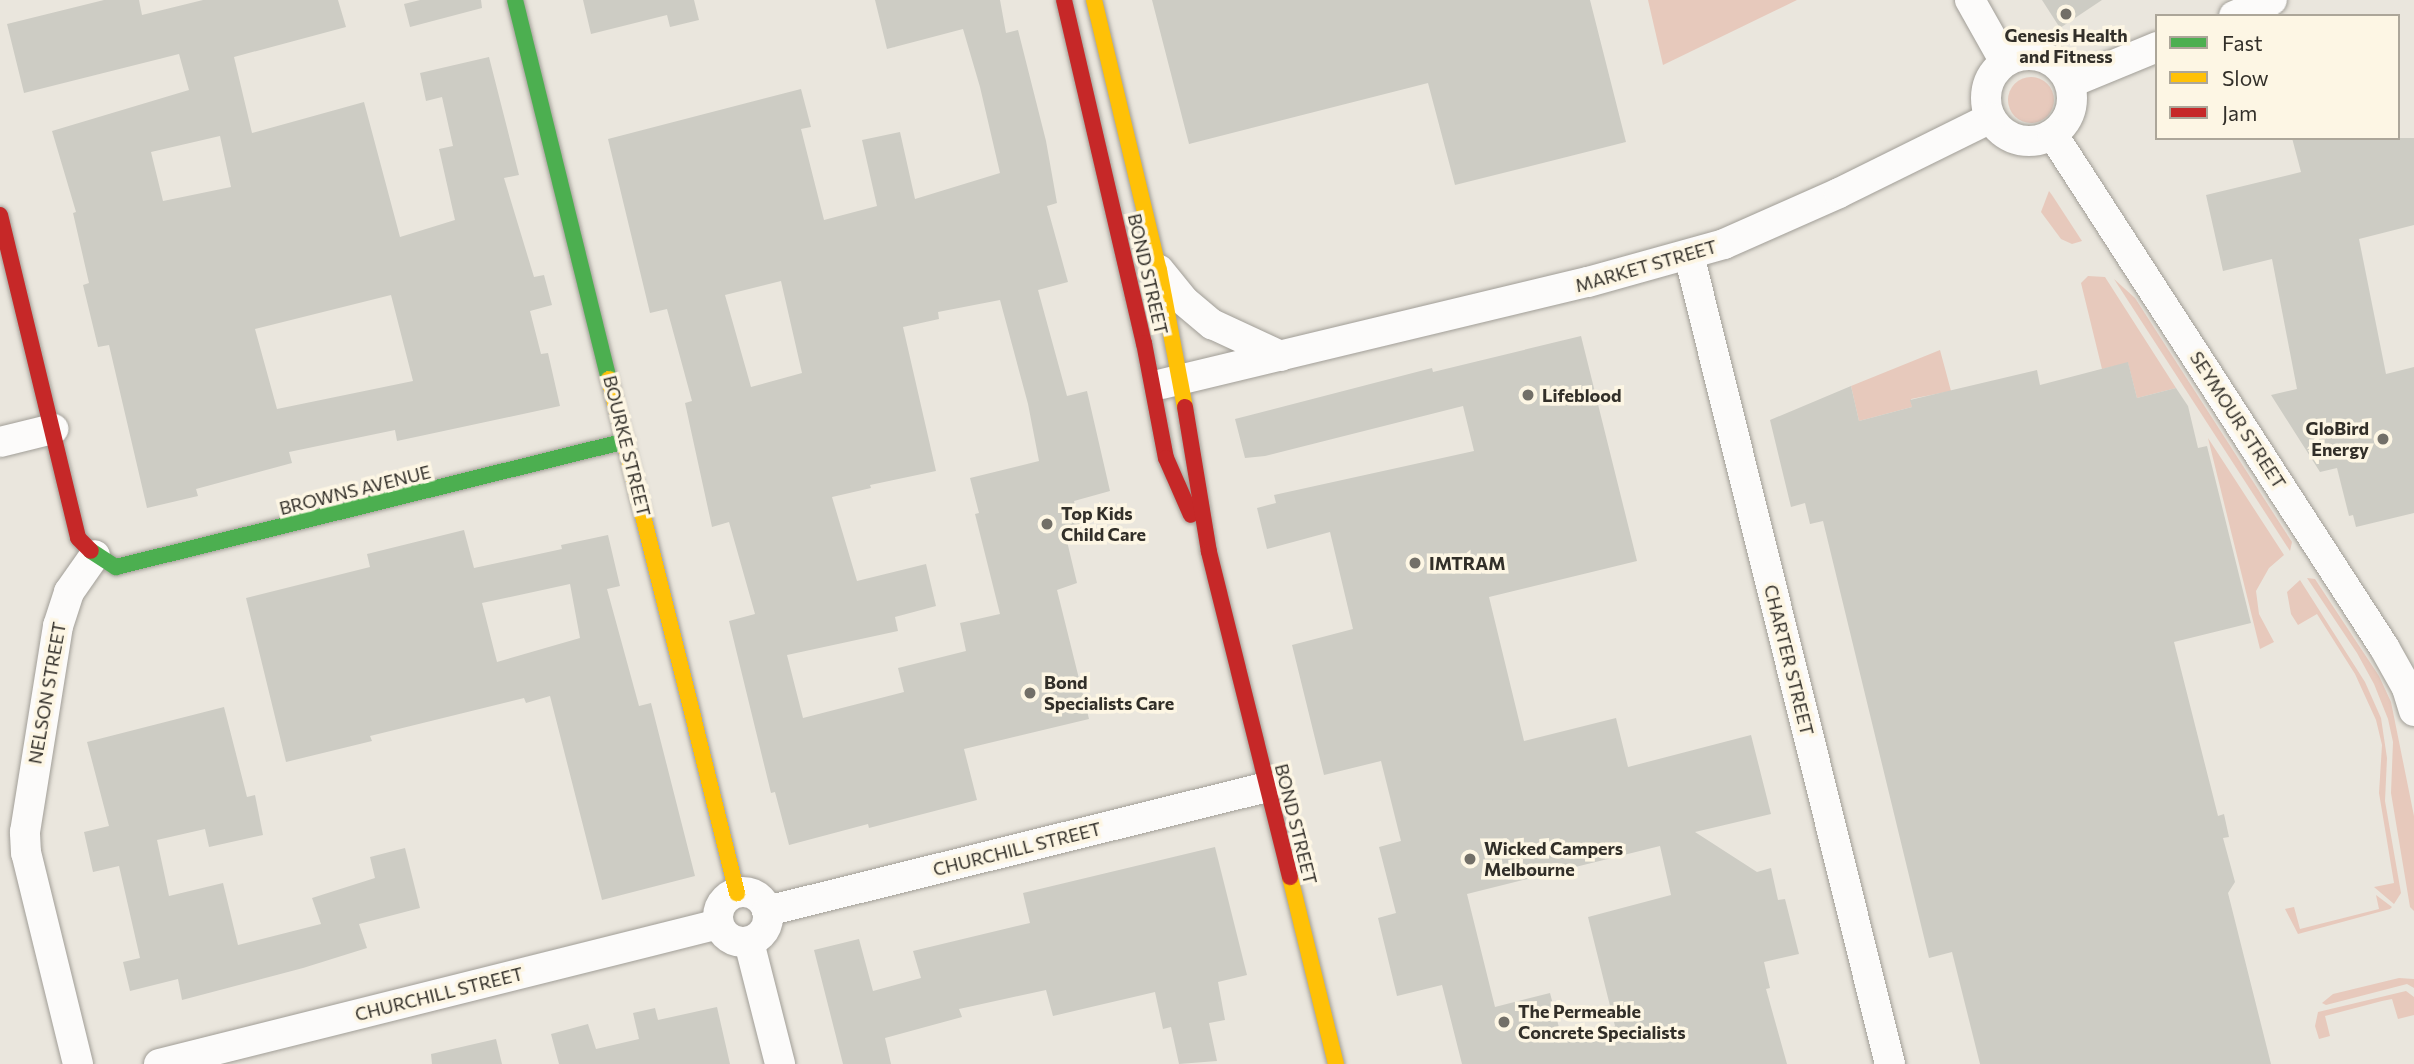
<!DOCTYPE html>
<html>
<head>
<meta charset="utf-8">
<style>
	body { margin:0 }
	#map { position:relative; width:2414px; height:1064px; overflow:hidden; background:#eae6dd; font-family:Commissioner,sans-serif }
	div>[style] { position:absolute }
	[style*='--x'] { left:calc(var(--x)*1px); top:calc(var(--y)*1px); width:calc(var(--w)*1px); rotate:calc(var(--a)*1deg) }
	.green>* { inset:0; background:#e7c9bc }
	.round { border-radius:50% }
	.building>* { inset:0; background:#cdccc4 }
	.roads { filter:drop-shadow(0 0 2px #a19e97) drop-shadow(0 0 2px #a19e97) }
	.street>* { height:30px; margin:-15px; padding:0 15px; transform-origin:15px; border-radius:15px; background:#fcfbfa }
	.street>.ring { margin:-15px; padding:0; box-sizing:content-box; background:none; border:30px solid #fcfbfa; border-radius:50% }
	.fast>* { height:16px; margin:-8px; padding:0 8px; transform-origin:8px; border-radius:8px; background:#4caf50 }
	.slow>* { height:16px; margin:-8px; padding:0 8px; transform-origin:8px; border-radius:8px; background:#ffc107 }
	.jam>* { height:16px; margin:-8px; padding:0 8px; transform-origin:8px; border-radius:8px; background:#c62828 }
	.dots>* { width:19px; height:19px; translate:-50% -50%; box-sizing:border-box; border:4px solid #fdf6e4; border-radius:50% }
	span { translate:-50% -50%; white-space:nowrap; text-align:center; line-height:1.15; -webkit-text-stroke:7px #fdf6e4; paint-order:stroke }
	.poi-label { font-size:18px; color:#322f29; font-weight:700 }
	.left { translate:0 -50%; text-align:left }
	.right { translate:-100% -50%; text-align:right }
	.street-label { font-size:18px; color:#322f29 }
	.legend { position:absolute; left:2155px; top:14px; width:245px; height:126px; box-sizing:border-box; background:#fdf6e4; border:2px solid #aca699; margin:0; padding:9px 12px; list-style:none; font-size:21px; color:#322f29 }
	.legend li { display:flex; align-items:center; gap:14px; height:35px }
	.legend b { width:35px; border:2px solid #aca699 }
</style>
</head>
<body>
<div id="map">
	<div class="green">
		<i style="clip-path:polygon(1648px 0,1797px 0,1663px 65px)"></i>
		<i class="round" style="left:2008px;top:77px;width:46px;height:46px"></i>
		<i style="clip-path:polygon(2049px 191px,2052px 195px,2082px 241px,2072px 244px,2061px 239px,2041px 212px)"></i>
		<i style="clip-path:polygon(2088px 276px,2105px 277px,2176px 388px,2137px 398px,2128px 363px,2102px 369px,2081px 283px)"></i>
		<i style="clip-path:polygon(2114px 279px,2135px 298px,2292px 542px,2290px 551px)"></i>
		<i style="clip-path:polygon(1940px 350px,1951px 391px,1911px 399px,1912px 407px,1859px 421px,1851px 386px)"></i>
		<i style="clip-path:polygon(2208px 438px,2284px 555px,2269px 568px,2256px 591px,2259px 614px,2274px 642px,2260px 649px)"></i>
		<i style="clip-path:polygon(2307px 578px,2315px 579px,2379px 676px,2391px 702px,2414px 816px,2414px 911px,2410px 907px,2391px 793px,2393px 742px,2388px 719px,2374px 684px,2357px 653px)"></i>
		<i style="clip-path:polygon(2300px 580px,2365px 682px,2381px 718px,2387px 758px,2385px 801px,2401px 893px,2394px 904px,2374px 887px,2394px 883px,2379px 793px,2382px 745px,2376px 720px,2355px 674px,2317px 614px,2298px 625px,2291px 614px,2287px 592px)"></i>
		<i style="clip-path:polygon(2376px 895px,2392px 907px,2390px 909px,2298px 934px,2285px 909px,2294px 907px,2300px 929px,2379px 909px)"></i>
		<i style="clip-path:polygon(2399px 978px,2414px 979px,2414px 988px,2407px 984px,2326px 1005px,2322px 1003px,2333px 994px)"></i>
		<i style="clip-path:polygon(2406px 991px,2414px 997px,2414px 1015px,2398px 1019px,2392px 999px,2382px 1001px,2325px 1016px,2330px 1036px,2319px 1039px,2315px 1026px,2318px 1012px)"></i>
	</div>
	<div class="building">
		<i style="clip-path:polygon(evenodd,104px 0,139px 0,142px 15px,203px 0,338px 0,346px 27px,234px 57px,252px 133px,364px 102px,400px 237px,455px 220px,439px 149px,453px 146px,442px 97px,426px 101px,420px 73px,489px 57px,519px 175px,504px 178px,534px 277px,544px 275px,552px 305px,530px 311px,541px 354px,548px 353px,560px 406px,397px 441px,395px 430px,289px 452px,292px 463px,196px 489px,198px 496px,147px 508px,109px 345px,98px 347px,83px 285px,89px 283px,73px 213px,76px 212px,52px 131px,189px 90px,179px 54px,24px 93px,7px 24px,104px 0,220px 136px,231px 187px,163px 201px,151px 152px,220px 136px,104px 0,391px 295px,413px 381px,277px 409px,255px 329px,391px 295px)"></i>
		<i style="clip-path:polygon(420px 0,481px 0,482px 8px,410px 27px,404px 4px)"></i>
		<i style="clip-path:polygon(583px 0,694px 0,699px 20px,670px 27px,667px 15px,591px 34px)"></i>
		<i style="clip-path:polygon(evenodd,875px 0,1000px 0,1006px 33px,1018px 30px,1046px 141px,1057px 203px,1047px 206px,1068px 282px,1038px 290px,1067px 396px,1087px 391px,1110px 491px,1074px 501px,1081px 529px,1065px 533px,1077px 583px,1057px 590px,1089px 719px,964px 749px,977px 800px,869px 828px,868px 824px,789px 845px,775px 792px,771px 793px,729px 621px,755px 614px,729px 522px,712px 527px,685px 403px,692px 401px,667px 309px,650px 313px,608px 139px,801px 89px,811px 127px,801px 129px,824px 220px,877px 206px,862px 140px,900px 132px,915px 199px,1000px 173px,980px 87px,963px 29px,887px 49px,875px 0,781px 281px,802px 373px,751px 387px,725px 295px,781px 281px,875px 0,1000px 300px,1028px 404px,1039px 461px,970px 478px,979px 513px,975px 514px,1000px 614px,960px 623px,966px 651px,898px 668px,904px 692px,803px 718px,787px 655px,898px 631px,895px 617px,936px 606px,926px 564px,857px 581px,832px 497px,871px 488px,870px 485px,936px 471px,903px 327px,939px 319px,938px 312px,1000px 300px)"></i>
		<i style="clip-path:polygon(1152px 0,1590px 0,1626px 142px,1455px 185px,1428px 83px,1189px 144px)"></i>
		<i style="clip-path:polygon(2042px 0,2102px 0,2060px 28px)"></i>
		<i style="clip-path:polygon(2292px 138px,2414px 138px,2414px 225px,2359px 239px,2386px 374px,2414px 367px,2414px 513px,2356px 527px,2353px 515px,2349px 516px,2337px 468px,2320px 472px,2271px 395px,2297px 389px,2272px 259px,2223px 271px,2206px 195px,2301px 172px)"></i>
		<i style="clip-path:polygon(evenodd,1581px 336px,1637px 561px,1489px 597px,1524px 741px,1616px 718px,1628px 767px,1751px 735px,1771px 814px,1695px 832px,1757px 872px,1771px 868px,1778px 900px,1785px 899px,1799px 954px,1764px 962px,1770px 988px,1766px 989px,1787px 1064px,1462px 1064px,1442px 985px,1397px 996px,1378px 918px,1396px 913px,1379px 847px,1401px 841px,1381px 761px,1324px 775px,1292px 645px,1353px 629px,1330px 532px,1267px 549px,1257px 508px,1276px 503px,1274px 495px,1474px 451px,1463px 406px,1265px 456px,1245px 458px,1235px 419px,1432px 368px,1433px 372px,1581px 336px,1660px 846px,1671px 895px,1588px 917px,1615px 1026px,1562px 1039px,1550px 993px,1495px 1007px,1467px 894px,1660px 846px)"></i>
		<i style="clip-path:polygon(2128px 362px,2137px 398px,2176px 388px,2188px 406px,2198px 448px,2207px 446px,2251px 623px,2174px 642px,2218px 816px,2224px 814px,2229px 837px,2223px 838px,2235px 882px,2228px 893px,2271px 1064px,1980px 1064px,1952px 952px,1929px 958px,1823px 521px,1810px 524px,1805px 503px,1791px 507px,1770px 420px,1851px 386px,1859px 421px,1912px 407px,1910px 400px,2037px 370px,2040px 385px)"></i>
		<i style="clip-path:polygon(evenodd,464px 530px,474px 568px,562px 549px,561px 545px,608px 535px,620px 586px,607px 589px,639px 706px,651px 703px,695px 876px,602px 900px,550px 696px,526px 703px,524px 698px,370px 736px,372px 741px,286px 762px,246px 598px,370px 567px,367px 554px,464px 530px,570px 584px,580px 638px,497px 662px,482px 603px,570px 584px)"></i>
		<i style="clip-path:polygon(224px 707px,247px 797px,255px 795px,263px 835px,209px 847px,205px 829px,157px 840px,169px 896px,223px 883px,238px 945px,321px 924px,312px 898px,375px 878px,370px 857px,405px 848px,420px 908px,359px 924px,367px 948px,303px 968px,182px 1000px,178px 979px,130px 991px,123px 962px,140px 958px,119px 866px,93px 872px,84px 832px,109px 826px,87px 742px)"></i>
		<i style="clip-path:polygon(1215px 847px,1247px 975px,1218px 982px,1225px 1020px,1209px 1023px,1217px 1061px,1179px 1064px,1171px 1027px,1163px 1029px,1155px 992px,1053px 1016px,1046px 990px,959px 1009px,962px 1017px,885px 1038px,891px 1064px,843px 1064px,814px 950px,859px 939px,873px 991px,921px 978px,913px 951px,1030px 923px,1023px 893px)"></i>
		<i style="clip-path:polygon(717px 1007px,730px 1064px,559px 1064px,551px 1034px,588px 1024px,596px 1049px,639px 1039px,633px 1013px,655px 1008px,658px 1020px)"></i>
		<i style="clip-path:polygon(496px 1039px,502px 1064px,432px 1064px,431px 1054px)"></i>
	</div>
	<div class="roads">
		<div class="street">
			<i style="--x:1970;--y:0;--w:71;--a:60.6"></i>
			<i style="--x:2234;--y:16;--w:41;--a:-22.8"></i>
			<i class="ring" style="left:1986px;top:55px;width:56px;height:56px"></i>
			<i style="--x:2070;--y:83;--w:94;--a:-22.5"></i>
			<i style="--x:2053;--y:135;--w:610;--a:57.12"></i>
			<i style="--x:2384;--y:647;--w:47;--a:60.7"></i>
			<i style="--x:2407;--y:688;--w:24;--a:73"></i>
			<i style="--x:1689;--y:255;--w:834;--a:76.05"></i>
			<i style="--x:1159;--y:270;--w:38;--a:51"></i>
			<i style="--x:1183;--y:300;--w:38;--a:40"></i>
			<i style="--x:1212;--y:324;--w:76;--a:24.9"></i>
			<i style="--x:1162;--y:384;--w:438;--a:-13.5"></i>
			<i style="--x:1588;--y:282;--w:141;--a:-15.6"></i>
			<i style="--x:1724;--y:244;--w:126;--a:-23.9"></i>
			<i style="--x:1839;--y:193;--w:169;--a:-26.3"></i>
			<i style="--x:0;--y:442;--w:55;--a:-13.8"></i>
			<i class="ring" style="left:718px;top:892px;width:20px;height:20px"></i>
			<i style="--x:767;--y:911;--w:515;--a:-13.93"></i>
			<i style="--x:749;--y:942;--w:126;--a:75.7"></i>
			<i style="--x:78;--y:1064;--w:217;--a:-103.8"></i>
			<i style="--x:26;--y:853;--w:21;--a:-93"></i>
			<i style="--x:25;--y:832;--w:209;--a:-80.9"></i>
			<i style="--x:58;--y:626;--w:36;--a:-72"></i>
			<i style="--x:69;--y:592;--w:45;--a:-54.9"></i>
			<i style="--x:159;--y:1064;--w:577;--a:-14.04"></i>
		</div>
		<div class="fast">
			<i style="--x:515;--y:0;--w:390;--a:76.1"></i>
			<i style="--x:91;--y:551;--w:30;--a:33"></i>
			<i style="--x:116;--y:567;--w:525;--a:-13.88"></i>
		</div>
		<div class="slow">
			<i style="--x:1094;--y:0;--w:278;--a:76.5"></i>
			<i style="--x:1159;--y:270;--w:139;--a:79.3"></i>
			<i style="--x:609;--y:379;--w:530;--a:76.02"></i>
			<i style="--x:1290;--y:877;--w:193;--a:76.2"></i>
		</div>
		<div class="jam">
			<i style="--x:1064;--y:0;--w:352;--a:76.9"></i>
			<i style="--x:1144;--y:343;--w:117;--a:79.2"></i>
			<i style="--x:1166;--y:458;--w:62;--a:66.3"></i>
			<i style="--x:0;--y:215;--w:332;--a:76.4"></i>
			<i style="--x:78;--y:538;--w:18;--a:45"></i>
			<i style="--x:1185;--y:407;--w:147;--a:80.6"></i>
			<i style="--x:1209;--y:552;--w:335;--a:76"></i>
		</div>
	</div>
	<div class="dots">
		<i style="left:2066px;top:14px;background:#726f68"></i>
		<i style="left:1528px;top:395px;background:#726f68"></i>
		<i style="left:2383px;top:439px;background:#726f68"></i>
		<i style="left:1047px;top:524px;background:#726f68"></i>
		<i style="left:1415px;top:563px;background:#726f68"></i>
		<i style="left:1030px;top:693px;background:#726f68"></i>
		<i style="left:1470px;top:859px;background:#726f68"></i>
		<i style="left:1504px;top:1022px;background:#726f68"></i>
	</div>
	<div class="poi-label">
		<span style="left:2066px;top:46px">Genesis Health<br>and Fitness</span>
		<span class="left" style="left:1542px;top:395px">Lifeblood</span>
		<span class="right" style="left:2369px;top:439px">GloBird<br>Energy</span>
		<span class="left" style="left:1061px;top:524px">Top Kids<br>Child Care</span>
		<span class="left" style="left:1429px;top:563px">IMTRAM</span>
		<span class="left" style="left:1044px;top:693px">Bond<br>Specialists Care</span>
		<span class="left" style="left:1484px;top:859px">Wicked Campers<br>Melbourne</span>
		<span class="left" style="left:1518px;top:1022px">The Permeable<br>Concrete Specialists</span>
	</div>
	<div class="street-label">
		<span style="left:1646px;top:266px;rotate:-16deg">MARKET STREET</span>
		<span style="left:1148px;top:274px;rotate:77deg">BOND STREET</span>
		<span style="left:2238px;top:420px;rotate:57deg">SEYMOUR STREET</span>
		<span style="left:627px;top:446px;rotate:76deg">BOURKE STREET</span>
		<span style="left:355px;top:490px;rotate:-14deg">BROWNS AVENUE</span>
		<span style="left:1789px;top:660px;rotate:76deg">CHARTER STREET</span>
		<span style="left:47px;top:693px;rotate:-80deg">NELSON STREET</span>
		<span style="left:1296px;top:824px;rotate:76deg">BOND STREET</span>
		<span style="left:1017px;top:849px;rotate:-14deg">CHURCHILL STREET</span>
		<span style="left:439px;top:994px;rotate:-14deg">CHURCHILL STREET</span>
	</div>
	<ul class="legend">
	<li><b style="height:9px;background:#4caf50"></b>Fast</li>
	<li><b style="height:9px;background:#ffc107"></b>Slow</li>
	<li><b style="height:9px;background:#c62828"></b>Jam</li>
	</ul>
</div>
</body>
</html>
